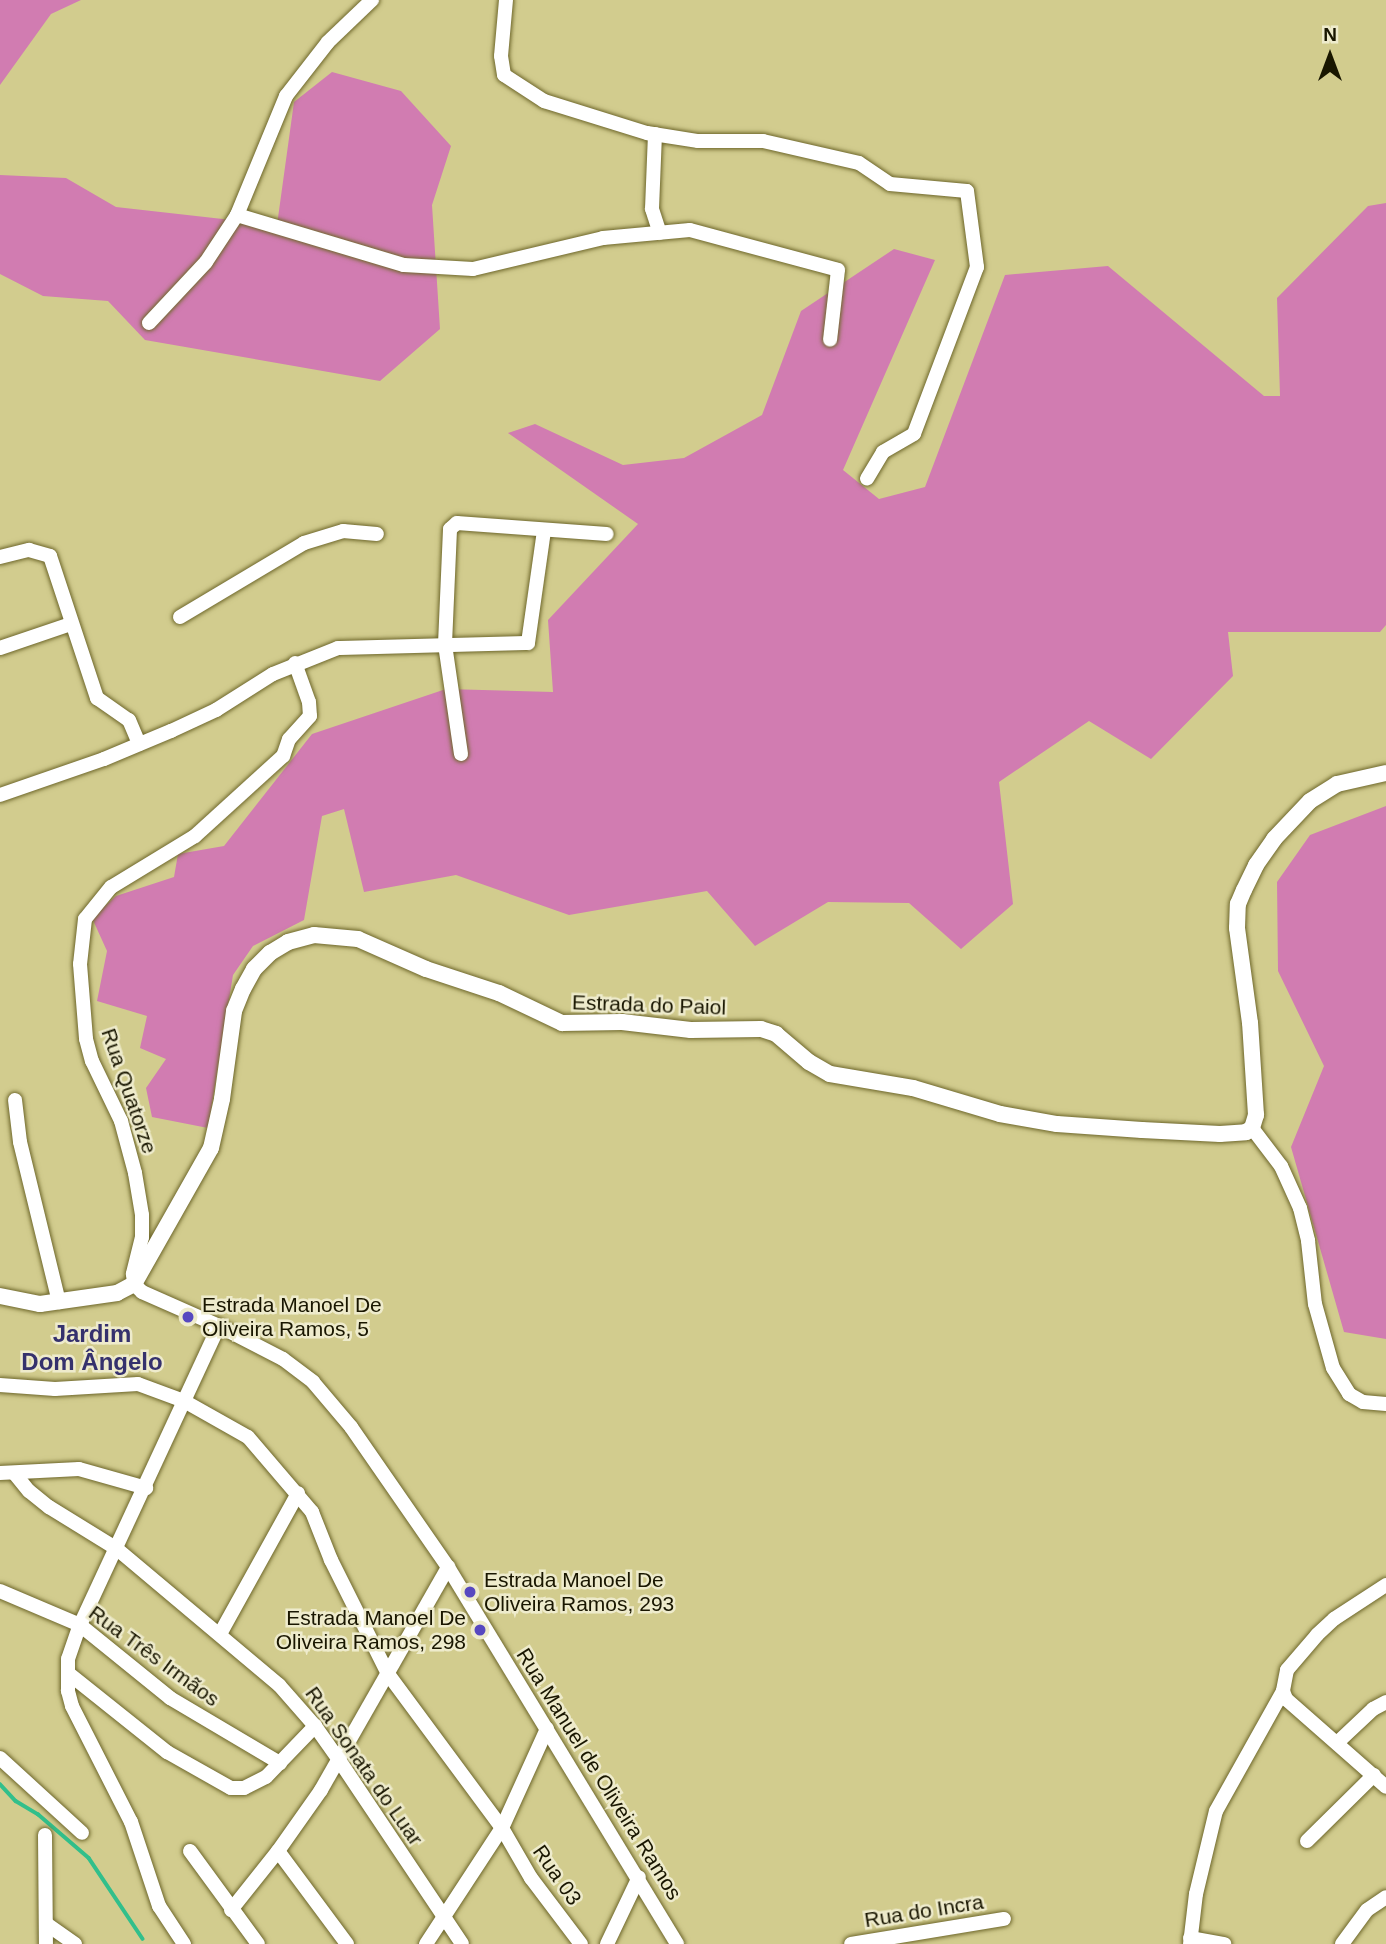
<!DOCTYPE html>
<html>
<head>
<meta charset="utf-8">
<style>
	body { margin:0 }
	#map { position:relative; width:1386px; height:1944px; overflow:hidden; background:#d2cc8e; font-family:Arial,sans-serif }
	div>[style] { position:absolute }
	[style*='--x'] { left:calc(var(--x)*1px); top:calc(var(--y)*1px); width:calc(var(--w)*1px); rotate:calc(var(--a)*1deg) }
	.green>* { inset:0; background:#d17cb1 }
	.stream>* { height:3.5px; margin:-1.75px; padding:0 1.75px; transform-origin:1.75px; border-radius:1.75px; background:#32bf8b }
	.roads { filter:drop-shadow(0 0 2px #6e672b) drop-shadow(0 0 2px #6e672b) }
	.minor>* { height:14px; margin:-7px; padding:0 7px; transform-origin:7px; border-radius:7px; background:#fff }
	.tertiary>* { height:16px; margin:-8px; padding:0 8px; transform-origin:8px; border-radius:8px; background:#fff }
	.dots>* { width:19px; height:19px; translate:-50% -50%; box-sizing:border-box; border:4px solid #eeebcc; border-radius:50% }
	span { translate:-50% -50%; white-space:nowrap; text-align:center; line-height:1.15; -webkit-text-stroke:5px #eeebcc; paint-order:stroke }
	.street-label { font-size:21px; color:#191600 }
	.poi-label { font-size:21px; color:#191600 }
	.left { translate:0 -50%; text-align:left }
	.right { translate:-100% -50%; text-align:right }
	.quarter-label { font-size:24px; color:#35316d; font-weight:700 }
	.north { position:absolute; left:1295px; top:21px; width:70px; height:70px; -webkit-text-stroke:5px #eeebcc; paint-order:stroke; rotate:0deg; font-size:19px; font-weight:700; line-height:28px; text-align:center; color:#191600 }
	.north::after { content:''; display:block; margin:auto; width:24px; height:32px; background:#191600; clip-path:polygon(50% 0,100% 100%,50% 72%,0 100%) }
</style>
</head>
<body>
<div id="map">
	<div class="green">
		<i style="clip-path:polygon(0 0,81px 0,51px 14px,0 85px)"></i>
		<i style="clip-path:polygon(332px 72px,401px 91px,451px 146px,432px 205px,440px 329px,380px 381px,145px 340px,108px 301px,43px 296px,0 274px,0 175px,66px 178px,116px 207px,277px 225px,294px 102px)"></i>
		<i style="clip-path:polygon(1386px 203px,1386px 625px,1380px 632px,1228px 632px,1233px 676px,1151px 759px,1089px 721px,999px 782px,1013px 904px,961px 949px,909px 903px,828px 902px,755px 946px,707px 891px,569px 915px,456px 875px,364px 892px,344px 809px,322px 816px,304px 920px,253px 946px,233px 975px,208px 1128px,152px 1117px,146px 1088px,166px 1059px,140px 1048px,147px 1016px,97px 1001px,107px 951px,92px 918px,116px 896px,174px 877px,178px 854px,224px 846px,312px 734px,446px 689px,553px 692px,548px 620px,638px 524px,508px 433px,535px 424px,623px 465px,684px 458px,762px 415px,801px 311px,894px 249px,935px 260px,843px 470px,879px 499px,925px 487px,1005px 275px,1108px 266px,1264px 396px,1280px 396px,1277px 298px,1368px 206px)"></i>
		<i style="clip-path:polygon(1386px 806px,1386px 1339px,1344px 1332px,1291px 1147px,1324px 1066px,1278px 971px,1277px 882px,1310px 835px)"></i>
	</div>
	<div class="stream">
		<i style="--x:0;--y:1784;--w:23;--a:47"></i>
		<i style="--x:16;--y:1801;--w:26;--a:31"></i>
		<i style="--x:38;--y:1814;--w:67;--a:40.8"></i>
		<i style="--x:89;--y:1858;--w:97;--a:56.3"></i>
	</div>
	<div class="roads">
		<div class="minor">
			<i style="--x:506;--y:0;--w:56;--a:95.1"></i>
			<i style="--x:501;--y:56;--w:19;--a:81"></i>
			<i style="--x:504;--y:75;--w:48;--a:33"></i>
			<i style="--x:544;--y:101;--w:108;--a:17.3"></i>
			<i style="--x:647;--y:133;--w:52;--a:8.9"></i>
			<i style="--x:698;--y:141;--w:65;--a:0"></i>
			<i style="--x:763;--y:141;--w:98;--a:12.9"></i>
			<i style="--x:859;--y:163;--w:37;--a:34"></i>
			<i style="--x:890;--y:184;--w:77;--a:5.2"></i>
			<i style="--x:967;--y:191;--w:77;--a:82.5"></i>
			<i style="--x:977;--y:267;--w:178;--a:110.7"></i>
			<i style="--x:914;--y:434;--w:36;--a:150"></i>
			<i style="--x:883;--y:452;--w:31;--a:121"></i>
			<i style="--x:655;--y:134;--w:75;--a:92.3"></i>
			<i style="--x:652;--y:209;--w:25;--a:72"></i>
			<i style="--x:237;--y:215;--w:174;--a:16.7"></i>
			<i style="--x:404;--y:265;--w:69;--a:3.3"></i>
			<i style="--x:473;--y:269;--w:134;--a:-13.4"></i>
			<i style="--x:603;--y:238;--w:87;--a:-5.3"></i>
			<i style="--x:690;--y:230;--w:153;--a:15.1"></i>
			<i style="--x:838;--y:270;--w:70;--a:96.5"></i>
			<i style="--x:149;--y:323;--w:83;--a:-46.9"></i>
			<i style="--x:206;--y:262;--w:56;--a:-56.6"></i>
			<i style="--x:237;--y:215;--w:129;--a:-67.6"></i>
			<i style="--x:286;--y:96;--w:68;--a:-52.1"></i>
			<i style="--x:328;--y:42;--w:61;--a:-43.7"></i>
			<i style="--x:0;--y:557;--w:30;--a:-14"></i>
			<i style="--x:29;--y:550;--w:22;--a:16"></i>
			<i style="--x:50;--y:556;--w:150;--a:71.7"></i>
			<i style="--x:97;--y:698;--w:39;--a:35"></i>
			<i style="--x:129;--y:720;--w:26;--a:67"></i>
			<i style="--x:180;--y:617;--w:144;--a:-30.8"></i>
			<i style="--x:304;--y:543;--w:41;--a:-17.1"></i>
			<i style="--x:343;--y:531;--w:34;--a:5"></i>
			<i style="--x:0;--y:648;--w:75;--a:-18.7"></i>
			<i style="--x:295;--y:663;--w:41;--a:70.3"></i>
			<i style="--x:309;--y:702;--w:14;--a:86"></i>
			<i style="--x:310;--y:716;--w:31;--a:132"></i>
			<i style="--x:289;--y:739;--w:18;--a:109"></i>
			<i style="--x:283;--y:756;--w:119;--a:137.7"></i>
			<i style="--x:195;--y:836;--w:98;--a:148.7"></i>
			<i style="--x:111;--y:887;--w:41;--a:129.1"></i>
			<i style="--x:85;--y:919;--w:45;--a:96.3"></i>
			<i style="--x:80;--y:964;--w:75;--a:85.4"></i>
			<i style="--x:86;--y:1039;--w:23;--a:75"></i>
			<i style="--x:92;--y:1061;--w:67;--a:64.2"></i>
			<i style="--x:121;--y:1121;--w:54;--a:74.9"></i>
			<i style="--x:135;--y:1173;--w:43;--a:80.5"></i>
			<i style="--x:142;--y:1215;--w:22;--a:90"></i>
			<i style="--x:142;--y:1237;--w:38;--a:104"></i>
			<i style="--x:133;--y:1274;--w:10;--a:84"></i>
			<i style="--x:134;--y:1284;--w:11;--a:45"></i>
			<i style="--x:142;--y:1292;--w:84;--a:23.8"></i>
			<i style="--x:219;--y:1326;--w:72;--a:27.3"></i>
			<i style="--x:283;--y:1359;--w:38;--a:37"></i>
			<i style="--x:313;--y:1382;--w:59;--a:49.8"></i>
			<i style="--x:351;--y:1427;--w:170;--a:55.3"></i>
			<i style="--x:448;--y:1567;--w:441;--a:58.7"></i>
			<i style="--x:461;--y:754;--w:111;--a:-98.3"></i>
			<i style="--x:445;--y:644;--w:115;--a:-87.5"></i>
			<i style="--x:450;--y:529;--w:9;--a:-41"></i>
			<i style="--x:457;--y:523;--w:150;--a:4.2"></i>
			<i style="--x:0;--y:795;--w:110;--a:-19.1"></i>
			<i style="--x:104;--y:759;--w:73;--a:-22.7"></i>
			<i style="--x:171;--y:731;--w:50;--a:-25"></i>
			<i style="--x:216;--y:710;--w:67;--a:-32.3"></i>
			<i style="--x:273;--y:674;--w:70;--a:-21.8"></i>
			<i style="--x:338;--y:648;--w:190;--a:-1.5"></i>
			<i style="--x:528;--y:643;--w:114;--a:-81.9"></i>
			<i style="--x:15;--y:1100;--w:42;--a:83.2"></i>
			<i style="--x:20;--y:1142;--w:165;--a:76.3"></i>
			<i style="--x:1252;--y:1128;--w:48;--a:52.7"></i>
			<i style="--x:1281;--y:1166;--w:46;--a:65.7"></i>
			<i style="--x:1300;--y:1208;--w:34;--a:76"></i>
			<i style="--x:1308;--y:1241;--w:63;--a:83.7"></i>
			<i style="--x:1315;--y:1304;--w:66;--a:74.3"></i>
			<i style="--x:1333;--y:1368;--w:31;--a:58"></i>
			<i style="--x:1349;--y:1394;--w:16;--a:30"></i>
			<i style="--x:1363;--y:1402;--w:23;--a:5"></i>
			<i style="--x:0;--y:1385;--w:55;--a:4.2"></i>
			<i style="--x:55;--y:1389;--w:83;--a:-3.4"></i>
			<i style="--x:138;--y:1384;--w:49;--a:20.3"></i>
			<i style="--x:184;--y:1401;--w:73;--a:29.4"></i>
			<i style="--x:248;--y:1437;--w:99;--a:49.5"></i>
			<i style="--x:312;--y:1512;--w:52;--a:68.4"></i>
			<i style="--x:331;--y:1560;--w:127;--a:63.4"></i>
			<i style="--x:388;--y:1674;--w:192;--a:53.5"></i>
			<i style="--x:502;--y:1828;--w:58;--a:59.9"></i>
			<i style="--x:531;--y:1878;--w:83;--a:52.9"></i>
			<i style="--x:0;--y:1473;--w:79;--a:-2.9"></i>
			<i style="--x:79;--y:1469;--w:70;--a:15.8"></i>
			<i style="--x:15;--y:1474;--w:22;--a:51"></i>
			<i style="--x:29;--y:1491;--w:26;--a:39"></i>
			<i style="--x:49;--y:1507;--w:80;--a:31.7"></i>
			<i style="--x:117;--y:1549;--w:212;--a:40"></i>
			<i style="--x:279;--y:1685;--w:55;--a:48.7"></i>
			<i style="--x:315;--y:1726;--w:42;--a:54.8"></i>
			<i style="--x:339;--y:1760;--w:221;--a:56.2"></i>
			<i style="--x:1386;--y:1585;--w:62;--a:146.8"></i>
			<i style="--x:1334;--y:1619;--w:23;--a:137"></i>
			<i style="--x:1317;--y:1635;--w:46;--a:130.6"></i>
			<i style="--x:1287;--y:1670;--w:21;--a:101"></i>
			<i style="--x:1283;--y:1691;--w:9;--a:69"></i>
			<i style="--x:1286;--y:1699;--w:133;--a:41.3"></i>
			<i style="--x:0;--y:1591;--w:87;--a:23"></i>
			<i style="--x:80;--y:1625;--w:116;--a:39"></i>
			<i style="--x:170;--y:1698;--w:128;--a:30.6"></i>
			<i style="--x:220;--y:1634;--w:161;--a:-61"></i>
			<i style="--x:68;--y:1673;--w:127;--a:38.6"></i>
			<i style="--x:167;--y:1752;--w:73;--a:29.4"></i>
			<i style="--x:231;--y:1788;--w:13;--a:0"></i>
			<i style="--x:244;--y:1788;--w:25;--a:-27"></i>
			<i style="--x:266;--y:1777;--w:71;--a:-46.1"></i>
			<i style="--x:1338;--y:1742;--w:48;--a:-43.3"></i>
			<i style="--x:1373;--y:1709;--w:15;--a:-28"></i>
			<i style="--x:0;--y:1758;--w:111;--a:42.4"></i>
			<i style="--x:45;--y:1835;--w:109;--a:89.5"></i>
			<i style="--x:1307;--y:1841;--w:94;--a:-44.6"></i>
			<i style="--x:190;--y:1851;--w:115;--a:53.8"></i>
			<i style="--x:278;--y:1851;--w:116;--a:53.4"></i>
			<i style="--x:231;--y:1910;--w:75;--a:-51.5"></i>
			<i style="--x:278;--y:1851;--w:75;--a:-54.8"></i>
			<i style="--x:321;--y:1790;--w:257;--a:-60.3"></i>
			<i style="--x:48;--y:1925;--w:33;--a:35"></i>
			<i style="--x:1190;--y:1938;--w:35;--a:10"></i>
			<i style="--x:184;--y:1944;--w:45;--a:-123.3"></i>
			<i style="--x:159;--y:1906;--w:89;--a:-108.4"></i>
			<i style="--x:131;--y:1822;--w:130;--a:-117"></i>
			<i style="--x:72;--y:1706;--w:16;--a:-105"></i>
			<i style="--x:68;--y:1691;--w:32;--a:-90"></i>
			<i style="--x:68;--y:1659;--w:36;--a:-71"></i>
			<i style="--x:80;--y:1625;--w:330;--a:-65.1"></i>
			<i style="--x:426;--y:1944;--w:139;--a:-56.8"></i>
			<i style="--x:502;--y:1828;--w:109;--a:-65.6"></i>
			<i style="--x:607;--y:1944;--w:74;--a:-64.5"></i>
			<i style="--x:851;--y:1944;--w:155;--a:-9.3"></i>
			<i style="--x:1190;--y:1944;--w:50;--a:-83.2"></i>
			<i style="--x:1196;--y:1894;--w:85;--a:-76.5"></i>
			<i style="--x:1216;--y:1811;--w:137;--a:-60.8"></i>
			<i style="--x:1342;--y:1944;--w:42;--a:-53.7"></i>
			<i style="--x:1367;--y:1910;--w:23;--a:-34"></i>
		</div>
		<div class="tertiary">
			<i style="--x:0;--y:1296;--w:41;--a:11.3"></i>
			<i style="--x:40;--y:1304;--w:78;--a:-8.1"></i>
			<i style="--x:117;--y:1293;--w:19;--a:-28"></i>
			<i style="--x:134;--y:1284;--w:156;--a:-60.5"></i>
			<i style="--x:211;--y:1148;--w:50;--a:-77.3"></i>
			<i style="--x:222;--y:1099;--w:89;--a:-82.2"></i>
			<i style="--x:234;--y:1011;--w:24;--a:-68"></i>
			<i style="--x:243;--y:989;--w:23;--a:-61"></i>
			<i style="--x:254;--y:969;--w:23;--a:-45"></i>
			<i style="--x:270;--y:953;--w:21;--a:-31"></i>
			<i style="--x:288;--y:942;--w:27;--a:-15"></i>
			<i style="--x:314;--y:935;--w:44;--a:5.2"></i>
			<i style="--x:358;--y:939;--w:74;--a:23.8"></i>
			<i style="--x:426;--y:969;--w:77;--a:18.2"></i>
			<i style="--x:499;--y:993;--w:70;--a:25.5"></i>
			<i style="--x:562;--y:1023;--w:60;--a:-1"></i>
			<i style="--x:622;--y:1022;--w:69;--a:6.6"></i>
			<i style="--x:691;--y:1030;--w:70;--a:-0.8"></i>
			<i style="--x:761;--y:1029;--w:16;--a:18"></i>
			<i style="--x:776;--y:1034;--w:43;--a:40.3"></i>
			<i style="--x:809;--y:1062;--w:24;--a:30"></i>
			<i style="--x:830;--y:1074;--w:84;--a:9.6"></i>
			<i style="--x:913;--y:1088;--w:91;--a:16.6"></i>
			<i style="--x:1000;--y:1114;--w:58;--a:10"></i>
			<i style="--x:1057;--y:1124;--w:85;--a:4"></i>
			<i style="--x:1142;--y:1130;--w:78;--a:2.9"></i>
			<i style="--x:1220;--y:1134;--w:26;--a:-4"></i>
			<i style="--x:1246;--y:1132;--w:7;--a:-34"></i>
			<i style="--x:1252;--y:1128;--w:14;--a:-73"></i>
			<i style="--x:1256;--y:1115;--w:92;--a:-93.7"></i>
			<i style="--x:1250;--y:1023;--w:96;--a:-97.8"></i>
			<i style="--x:1237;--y:928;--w:24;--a:-88"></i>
			<i style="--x:1238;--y:904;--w:15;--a:-67"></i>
			<i style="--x:1244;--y:890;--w:28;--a:-64"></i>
			<i style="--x:1256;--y:865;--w:32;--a:-55"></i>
			<i style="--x:1274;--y:839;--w:52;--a:-46.5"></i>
			<i style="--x:1310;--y:801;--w:32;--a:-32"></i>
			<i style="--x:1337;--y:784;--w:50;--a:-12.7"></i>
		</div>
	</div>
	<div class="dots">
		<i style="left:188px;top:1317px;background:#5748c0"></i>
		<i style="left:470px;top:1592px;background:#5748c0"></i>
		<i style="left:480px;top:1630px;background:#5748c0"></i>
	</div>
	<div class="street-label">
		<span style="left:649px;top:1005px;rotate:2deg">Estrada do Paiol</span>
		<span style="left:129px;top:1091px;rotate:71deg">Rua Quatorze</span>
		<span style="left:154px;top:1656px;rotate:36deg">Rua Três Irmãos</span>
		<span style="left:364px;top:1766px;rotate:55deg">Rua Sonata do Luar</span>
		<span style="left:599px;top:1774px;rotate:58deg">Rua Manuel de Oliveira Ramos</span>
		<span style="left:557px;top:1875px;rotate:55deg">Rua 03</span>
		<span style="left:924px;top:1911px;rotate:-9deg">Rua do Incra</span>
	</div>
	<div class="poi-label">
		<span class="left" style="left:202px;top:1317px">Estrada Manoel De<br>Oliveira Ramos, 5</span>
		<span class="left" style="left:484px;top:1592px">Estrada Manoel De<br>Oliveira Ramos, 293</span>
		<span class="right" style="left:466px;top:1630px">Estrada Manoel De<br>Oliveira Ramos, 298</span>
	</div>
	<div class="quarter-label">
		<span style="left:92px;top:1348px">Jardim<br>Dom Ângelo</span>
	</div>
	<div class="north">N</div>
</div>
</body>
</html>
